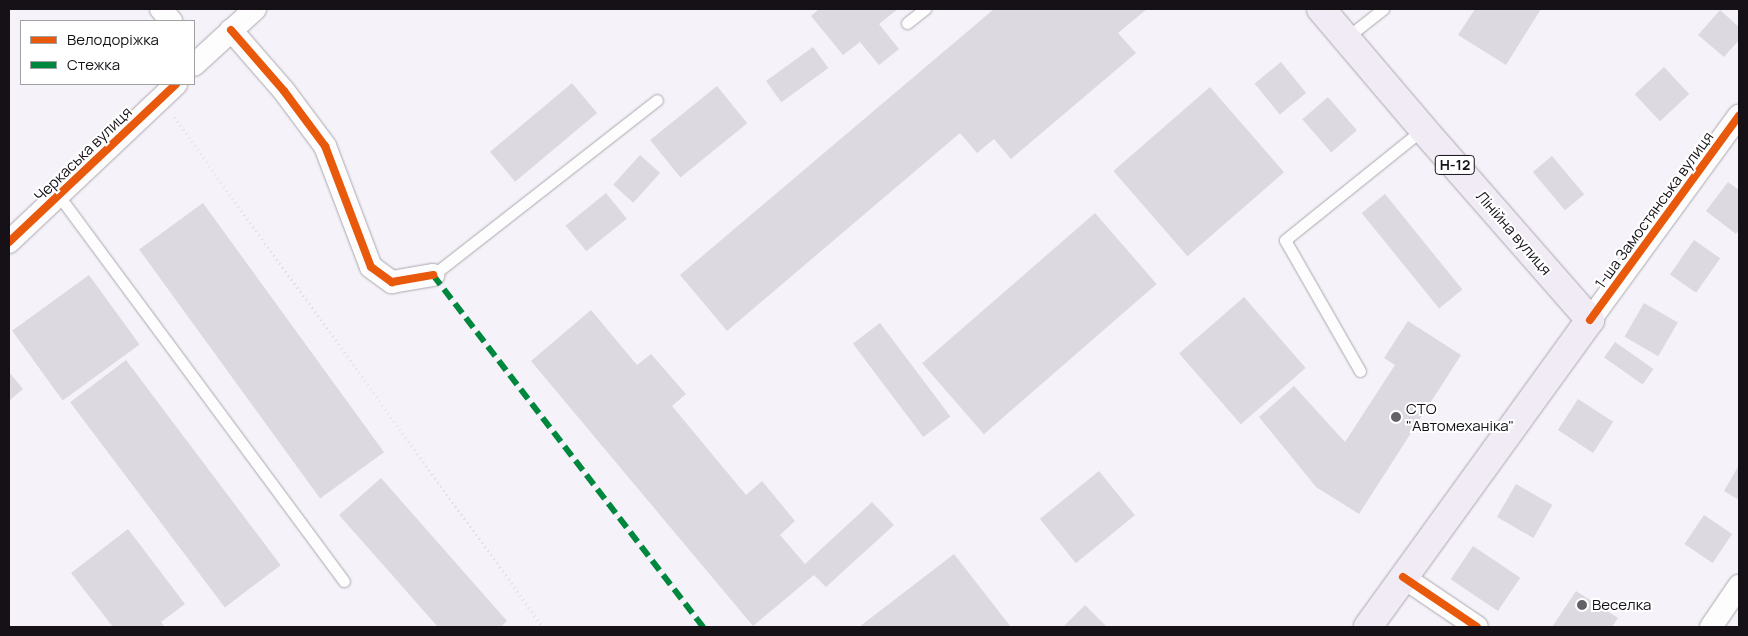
<!DOCTYPE html>
<html>
<head>
<meta charset="utf-8">
<style>
	body { margin:0 }
	#map { position:relative; width:1748px; height:636px; overflow:hidden; background:#f6f2fa; font-family:Manrope,sans-serif }
	div>[style] { position:absolute }
	[style*='--x'] { left:calc(var(--x)*1px); top:calc(var(--y)*1px); width:calc(var(--w)*1px); rotate:calc(var(--a)*1deg) }
	.building>* { inset:0; background:#ddd9e0; transform-origin:0 0 }
	.path>* { height:3px; margin-top:-1.5px; transform-origin:0; background:repeating-linear-gradient(90deg,#dfdee0 0 1px,transparent 0 5px) }
	.roads { filter:drop-shadow(0 0 1px #aaa7ad) drop-shadow(0 0 1px #aaa7ad) }
	.service>* { height:11px; margin:-5.5px; padding:0 5.5px; transform-origin:5.5px; border-radius:5.5px; background:#fefdfe }
	.minor>* { height:22px; margin:-11px; padding:0 11px; transform-origin:11px; border-radius:11px; background:#fefdfe }
	.primary>* { height:28px; margin:-14px; padding:0 14px; transform-origin:14px; border-radius:14px; background:#f1ebf5 }
	.quiet>* { height:6px; margin-top:-3px; transform-origin:0; background:repeating-linear-gradient(90deg,#00873e 0 12px,transparent 0 18px) }
	.cycleway>* { height:8px; margin:-4px; padding:0 4px; transform-origin:4px; border-radius:4px; background:#e8590c }
	.dots>* { width:14px; height:14px; translate:-50% -50%; box-sizing:border-box; border:2px solid #fff; border-radius:50% }
	span { translate:-50% -50%; white-space:nowrap; text-align:center; line-height:1.15; -webkit-text-stroke:4px #fff; paint-order:stroke }
	.shield-label span { padding:1px 4px; background:#fff; border:1px solid; border-radius:4px; -webkit-text-stroke-width:0 }
	.shield-label { font-size:14px; color:#151117; font-weight:700 }
	.street-label { font-size:15px; color:#151117 }
	.poi-label { font-size:15px; color:#151117 }
	.left { translate:0 -50%; text-align:left }
	.frame { position:absolute; inset:0; border:10px solid #151117; pointer-events:none }
	.legend { position:absolute; left:20px; top:20px; width:175px; height:65px; box-sizing:border-box; background:#fff; border:1px solid #a1a0a2; margin:0; padding:6px 9px; list-style:none; font-size:15px; color:#151117 }
	.legend li { display:flex; align-items:center; gap:10px; height:25px }
	.legend b { width:25px; border:1px solid #a1a0a2 }
</style>
</head>
<body>
<div id="map">
	<div class="building">
		<i style="clip-path:polygon(819px 9px,898px 9px,879px 24px,899px 49px,879px 65px,860px 42px,843px 55px,811px 16px)"></i>
		<i style="clip-path:polygon(994px 9px,1147px 9px,1118px 33px,1136px 53px,1011px 159px,994px 139px,977px 153px,960px 133px,727px 331px,680px 275px)"></i>
		<i style="clip-path:polygon(1475px 9px,1541px 9px,1506px 65px,1458px 35px)"></i>
		<i style="clip-path:polygon(1720px 10px,1739px 27px,1739px 40px,1724px 57px,1698px 35px)"></i>
		<i style="left:813px;top:47px;width:26px;height:58px;rotate:54deg"></i>
		<i style="left:1281px;top:62px;width:40px;height:34px;rotate:51deg"></i>
		<i style="left:1664px;top:67px;width:37px;height:40px;rotate:47deg"></i>
		<i style="left:572px;top:83px;width:39px;height:107px;rotate:50deg"></i>
		<i style="left:717px;top:86px;width:48px;height:86px;rotate:51deg"></i>
		<i style="left:1210px;top:87px;width:113px;height:128px;rotate:49deg"></i>
		<i style="left:1328px;top:97px;width:44px;height:34px;rotate:49deg"></i>
		<i style="left:640px;top:155px;width:27px;height:40px;rotate:42deg"></i>
		<i style="left:1552px;top:156px;width:50px;height:25px;rotate:50deg"></i>
		<i style="clip-path:polygon(1728px 182px,1739px 190px,1739px 230px,1736px 234px,1706px 211px)"></i>
		<i style="left:606px;top:193px;width:33px;height:52px;rotate:51deg"></i>
		<i style="left:1385px;top:194px;width:123px;height:30px;rotate:51deg"></i>
		<i style="left:203px;top:203px;width:308px;height:79px;rotate:54deg"></i>
		<i style="left:1095px;top:213px;width:94px;height:229px;rotate:49deg"></i>
		<i style="left:1694px;top:240px;width:32px;height:42px;rotate:35deg"></i>
		<i style="left:89px;top:275px;width:86px;height:95px;rotate:54deg"></i>
		<i style="left:1244px;top:297px;width:94px;height:86px;rotate:49deg"></i>
		<i style="left:1644px;top:303px;width:39px;height:39px;rotate:30deg"></i>
		<i style="clip-path:polygon(591px 310px,637px 365px,651px 354px,686px 394px,672px 406px,746px 495px,762px 481px,795px 521px,780px 535px,805px 564px,872px 502px,894px 525px,826px 587px,814px 575px,753px 626px,531px 361px)"></i>
		<i style="clip-path:polygon(1408px 321px,1461px 355px,1359px 514px,1316px 487px,1259px 417px,1294px 386px,1345px 442px,1395px 365px,1384px 358px)"></i>
		<i style="left:880px;top:323px;width:117px;height:34px;rotate:53deg"></i>
		<i style="left:1615px;top:342px;width:47px;height:19px;rotate:35deg"></i>
		<i style="left:126px;top:360px;width:257px;height:70px;rotate:53deg"></i>
		<i style="clip-path:polygon(9px 372px,23px 389px,9px 401px)"></i>
		<i style="left:1578px;top:399px;width:42px;height:37px;rotate:33deg"></i>
		<i style="clip-path:polygon(1739px 465px,1739px 500px,1724px 491px)"></i>
		<i style="left:1099px;top:471px;width:57px;height:76px;rotate:51deg"></i>
		<i style="clip-path:polygon(381px 478px,507px 621px,501px 627px,438px 627px,339px 515px)"></i>
		<i style="left:1516px;top:484px;width:42px;height:38px;rotate:30deg"></i>
		<i style="left:1704px;top:515px;width:34px;height:35px;rotate:34deg"></i>
		<i style="clip-path:polygon(128px 529px,185px 604px,161px 622px,165px 627px,113px 627px,71px 573px)"></i>
		<i style="left:1473px;top:546px;width:57px;height:40px;rotate:34deg"></i>
		<i style="clip-path:polygon(954px 554px,1011px 627px,859px 627px)"></i>
		<i style="clip-path:polygon(1576px 591px,1618px 618px,1612px 627px,1552px 627px)"></i>
		<i style="clip-path:polygon(1085px 605px,1107px 627px,1063px 627px)"></i>
	</div>
	<div class="path">
		<i style="--x:174;--y:117;--w:629;--a:54.11"></i>
	</div>
	<div class="roads">
		<div class="service">
			<i style="--x:907;--y:23;--w:23;--a:-38"></i>
			<i style="--x:1346;--y:38;--w:47;--a:-38.1"></i>
			<i style="--x:59;--y:196;--w:479;--a:53.5"></i>
			<i style="--x:433;--y:275;--w:284;--a:-38"></i>
			<i style="--x:1360;--y:371;--w:151;--a:-119.8"></i>
			<i style="--x:1285;--y:240;--w:177;--a:-38.8"></i>
		</div>
		<div class="minor">
			<i style="--x:161;--y:9;--w:16;--a:50"></i>
			<i style="--x:231;--y:30;--w:81;--a:49"></i>
			<i style="--x:284;--y:91;--w:69;--a:53.3"></i>
			<i style="--x:325;--y:146;--w:129;--a:69.2"></i>
			<i style="--x:371;--y:267;--w:26;--a:36"></i>
			<i style="--x:392;--y:282;--w:42;--a:-9.7"></i>
			<i style="--x:194;--y:65;--w:83;--a:-42.6"></i>
			<i style="--x:9;--y:242;--w:230;--a:-43.4"></i>
			<i style="--x:1590;--y:320;--w:253;--a:-53.9"></i>
			<i style="--x:1403;--y:577;--w:89;--a:34"></i>
			<i style="--x:1711;--y:627;--w:50;--a:-55.7"></i>
		</div>
		<div class="primary">
			<i style="--x:1321;--y:9;--w:157;--a:49.6"></i>
			<i style="--x:1423;--y:129;--w:254;--a:48.8"></i>
			<i style="--x:1590;--y:320;--w:379;--a:125.9"></i>
		</div>
	</div>
	<div class="quiet">
		<i style="--x:433;--y:275;--w:444;--a:52.5"></i>
	</div>
	<div class="cycleway">
		<i style="--x:231;--y:30;--w:81;--a:49"></i>
		<i style="--x:284;--y:91;--w:69;--a:53.3"></i>
		<i style="--x:325;--y:146;--w:129;--a:69.2"></i>
		<i style="--x:371;--y:267;--w:26;--a:36"></i>
		<i style="--x:392;--y:282;--w:42;--a:-9.7"></i>
		<i style="--x:9;--y:242;--w:230;--a:-43.4"></i>
		<i style="--x:1590;--y:320;--w:253;--a:-53.9"></i>
		<i style="--x:1403;--y:577;--w:89;--a:34"></i>
	</div>
	<div class="dots">
		<i style="left:1396px;top:417px;background:#646066"></i>
		<i style="left:1582px;top:605px;background:#646066"></i>
	</div>
	<div class="shield-label">
		<span style="left:1455px;top:165px">Н-12</span>
	</div>
	<div class="street-label">
		<span style="left:83px;top:154px;rotate:-44deg">Черкаська вулиця</span>
		<span style="left:1654px;top:210px;rotate:-54deg">1-ша Замостянська вулиця</span>
		<span style="left:1514px;top:233px;rotate:49deg">Лінійна вулиця</span>
	</div>
	<div class="poi-label">
		<span class="left" style="left:1406px;top:417px">СТО<br>"Автомеханіка"</span>
		<span class="left" style="left:1592px;top:605px">Веселка</span>
	</div>
	<div class="frame"></div>
	<ul class="legend">
	<li><b style="height:6px;background:#e8590c"></b>Велодоріжка</li>
	<li><b style="height:6px;background:#00873e"></b>Стежка</li>
	</ul>
</div>
</body>
</html>
